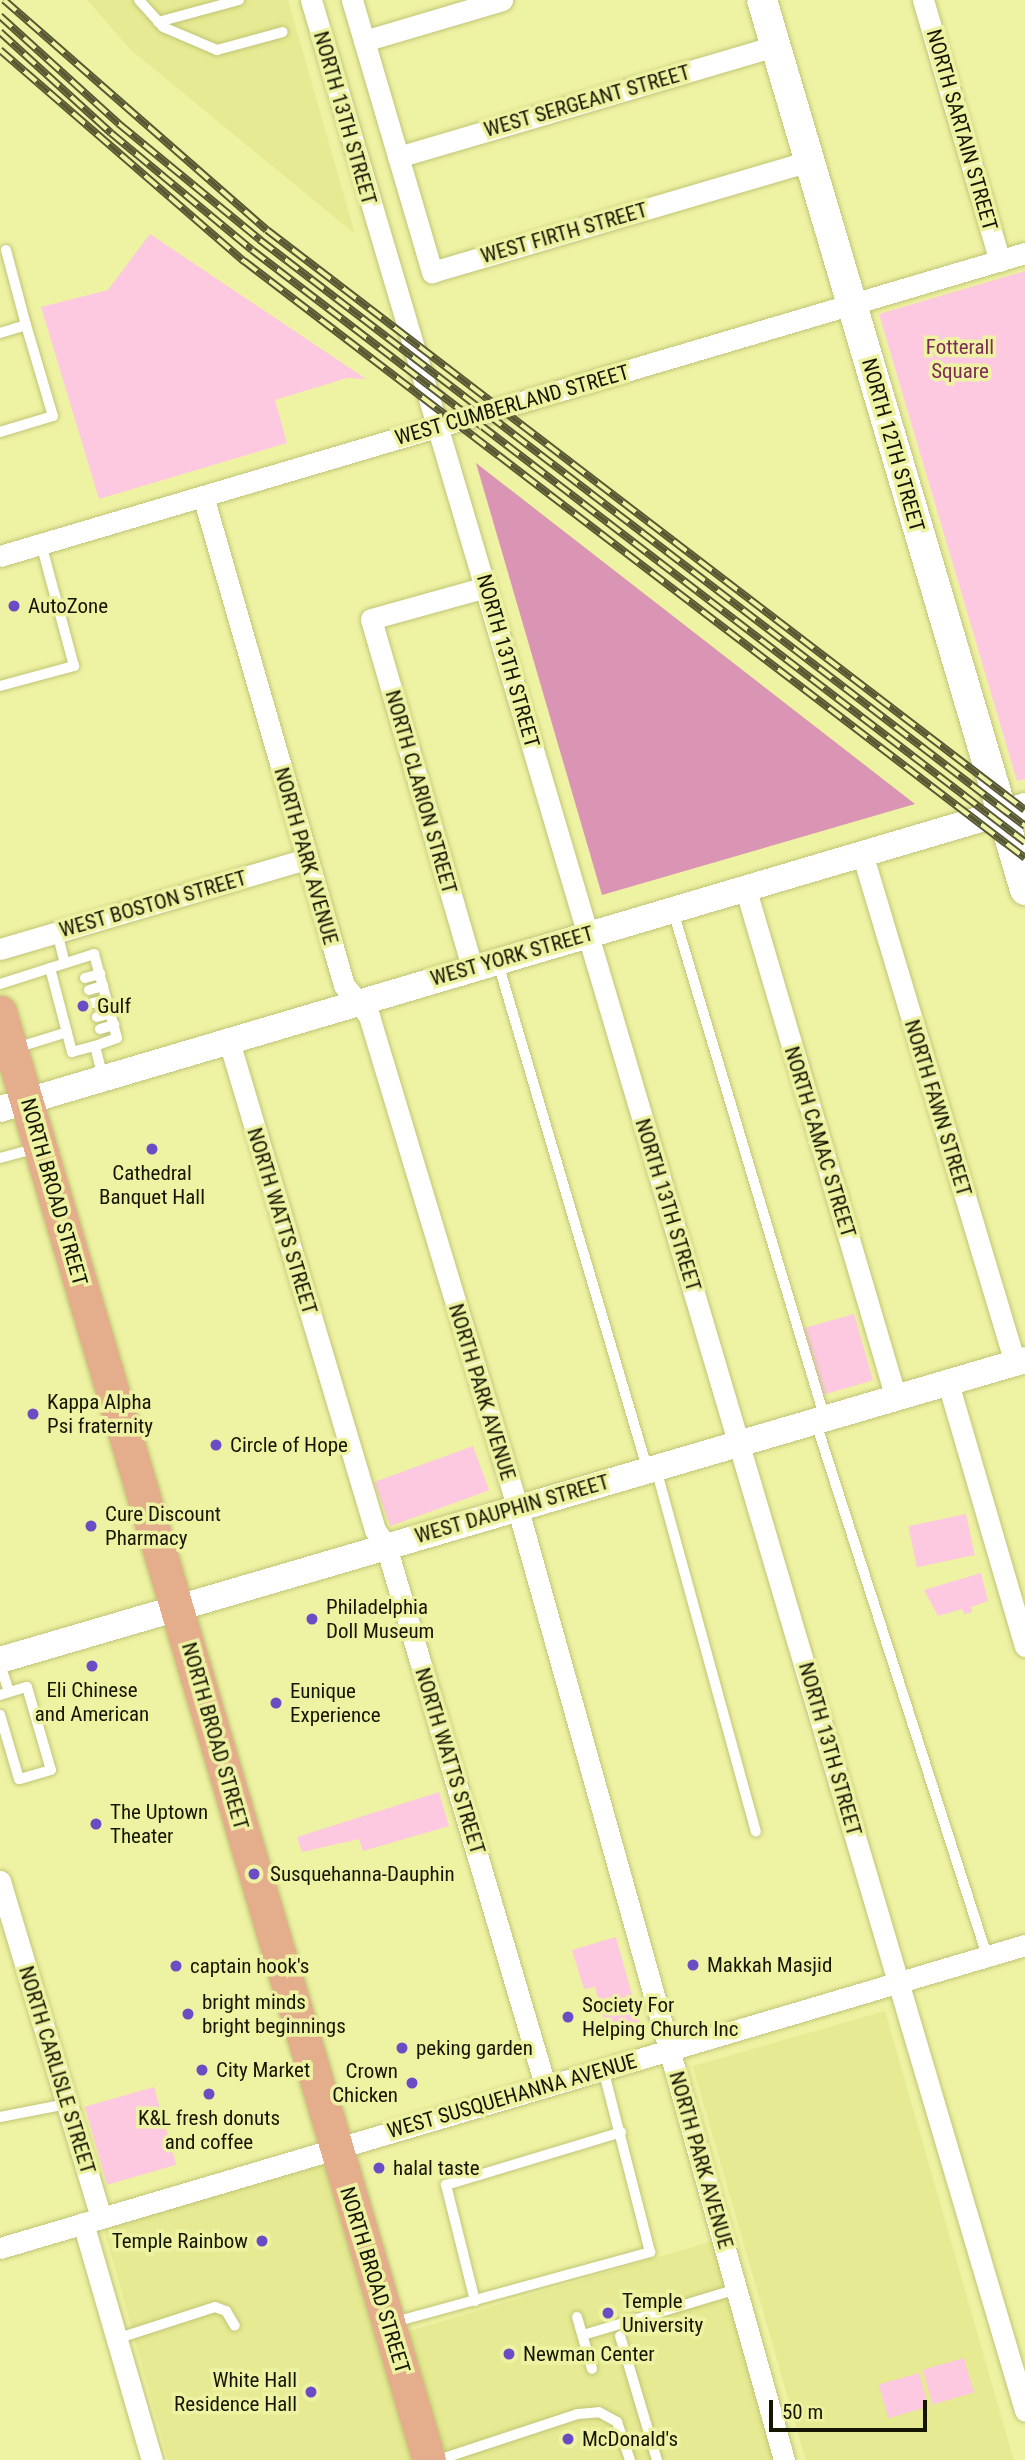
<!DOCTYPE html>
<html>
<head>
<meta charset="utf-8">
<style>
	body { margin:0 }
	#map { position:relative; width:1025px; height:2460px; overflow:hidden; background:#eef2a3; font-family:"Roboto Condensed",sans-serif }
	div>[style] { position:absolute }
	[style*='--x'] { left:calc(var(--x)*1px); top:calc(var(--y)*1px); width:calc(var(--w)*1px); rotate:calc(var(--a)*1deg) }
	.built>* { inset:0; background:#e6ea92; transform-origin:0 0 }
	.green>* { inset:0; background:#fdc9e0; transform-origin:0 0 }
	.forest>* { inset:0; background:#da94b4 }
	.roads { filter:drop-shadow(0 0 2px #c1c476) drop-shadow(0 0 2px #c1c476) }
	.service>* { height:10px; margin:-5px; padding:0 5px; transform-origin:5px; border-radius:5px; background:#fff }
	.minor>* { height:21px; margin:-10.5px; padding:0 10.5px; transform-origin:10.5px; border-radius:10.5px; background:#fff }
	.tertiary>* { height:26px; margin:-13px; padding:0 13px; transform-origin:13px; border-radius:13px; background:#fff }
	.secondary>* { height:30px; margin:-15px; padding:0 15px; transform-origin:15px; border-radius:15px; background:#fff }
	.primary>* { height:33px; margin:-16.5px; padding:0 16.5px; transform-origin:16.5px; border-radius:16.5px; background:#e4ad8b }
	.rail>* { height:8px; margin-top:-4px; transform-origin:0; background:repeating-linear-gradient(90deg,#eef2a3 0 16px,#585932 0 32px); box-sizing:border-box; border-block:2px solid #585932 }
	.dots>* { width:19px; height:19px; translate:-50% -50%; box-sizing:border-box; border:4px solid #eef2a3; border-radius:50% }
	span { translate:-50% -50%; white-space:nowrap; text-align:center; line-height:1.15; -webkit-text-stroke:7px #eef2a3; paint-order:stroke }
	.street-label { font-size:21px; color:#161600 }
	.park-label { font-size:21px; color:#7f2d58 }
	.poi-label { font-size:21px; color:#161600 }
	.left { translate:0 -50%; text-align:left }
	.right { translate:-100% -50%; text-align:right }
	.scale { position:absolute; left:769px; top:2400px; width:158px; height:32px; box-sizing:border-box; border:4px solid #161600; border-top:0; padding-left:9px; font-size:21px; line-height:24px; white-space:nowrap; color:#161600; -webkit-text-stroke:5px #eef2a3; paint-order:stroke }
</style>
</head>
<body>
<div id="map">
	<div class="built">
		<i style="clip-path:polygon(87px 0,288px 0,355px 234px,131px 50px)"></i>
		<i style="left:885px;top:2011px;width:467px;height:200px;rotate:74deg"></i>
		<i style="clip-path:polygon(336px 2147px,392px 2336px,723px 2238px,784px 2460px,168px 2460px,101px 2218px)"></i>
	</div>
	<div class="green">
		<i style="clip-path:polygon(150px 234px,366px 379px,347px 378px,275px 400px,287px 443px,99px 499px,41px 307px,108px 290px)"></i>
		<i style="clip-path:polygon(1025px 271px,1025px 779px,1017px 781px,879px 314px)"></i>
		<i style="left:854px;top:1314px;width:69px;height:52px;rotate:74deg"></i>
		<i style="left:473px;top:1446px;width:47px;height:105px;rotate:70deg"></i>
		<i style="left:966px;top:1514px;width:42px;height:59px;rotate:78deg"></i>
		<i style="clip-path:polygon(981px 1573px,988px 1601px,971px 1607px,972px 1612px,964px 1614px,962px 1609px,938px 1616px,924px 1590px)"></i>
		<i style="clip-path:polygon(439px 1792px,449px 1826px,363px 1851px,359px 1839px,302px 1852px,297px 1837px)"></i>
		<i style="clip-path:polygon(616px 1937px,640px 2024px,607px 2033px,595px 1987px,584px 1989px,572px 1950px)"></i>
		<i style="left:154px;top:2087px;width:81px;height:72px;rotate:74deg"></i>
		<i style="left:964px;top:2358px;width:36px;height:43px;rotate:74deg"></i>
		<i style="left:919px;top:2373px;width:35px;height:42px;rotate:74deg"></i>
	</div>
	<div class="forest">
		<i style="clip-path:polygon(476px 463px,915px 804px,602px 895px)"></i>
	</div>
	<div class="roads">
		<div class="service">
			<i style="--x:139;--y:0;--w:36;--a:48"></i>
			<i style="--x:163;--y:27;--w:59;--a:23.1"></i>
			<i style="--x:217;--y:50;--w:68;--a:-15.3"></i>
			<i style="--x:158;--y:22;--w:84;--a:-15.2"></i>
			<i style="--x:6;--y:250;--w:78;--a:75.1"></i>
			<i style="--x:0;--y:333;--w:27;--a:-17"></i>
			<i style="--x:26;--y:325;--w:95;--a:73.5"></i>
			<i style="--x:53;--y:416;--w:55;--a:163.2"></i>
			<i style="--x:0;--y:686;--w:77;--a:-15.1"></i>
			<i style="--x:74;--y:666;--w:126;--a:-105.1"></i>
			<i style="--x:673;--y:911;--w:530;--a:73.34"></i>
			<i style="--x:57;--y:932;--w:32;--a:76"></i>
			<i style="--x:498;--y:963;--w:530;--a:73.55"></i>
			<i style="--x:50;--y:968;--w:87;--a:75.3"></i>
			<i style="--x:72;--y:1052;--w:24;--a:-15"></i>
			<i style="--x:85;--y:978;--w:16;--a:-15"></i>
			<i style="--x:0;--y:984;--w:99;--a:-17.7"></i>
			<i style="--x:94;--y:954;--w:87;--a:74.7"></i>
			<i style="--x:117;--y:1038;--w:23;--a:160"></i>
			<i style="--x:95;--y:1046;--w:32;--a:76"></i>
			<i style="--x:89;--y:990;--w:15;--a:-16"></i>
			<i style="--x:93;--y:1003;--w:14;--a:-12"></i>
			<i style="--x:97;--y:1017;--w:15;--a:-16"></i>
			<i style="--x:100;--y:1029;--w:15;--a:-16"></i>
			<i style="--x:16;--y:1048;--w:53;--a:-17.4"></i>
			<i style="--x:0;--y:1158;--w:39;--a:-15"></i>
			<i style="--x:816;--y:1423;--w:560;--a:72.21"></i>
			<i style="--x:656;--y:1469;--w:376;--a:74.6"></i>
			<i style="--x:0;--y:1664;--w:29;--a:72"></i>
			<i style="--x:0;--y:1695;--w:28;--a:-17"></i>
			<i style="--x:27;--y:1687;--w:86;--a:73.9"></i>
			<i style="--x:51;--y:1770;--w:33;--a:164"></i>
			<i style="--x:19;--y:1779;--w:67;--a:-106.5"></i>
			<i style="--x:0;--y:2117;--w:68;--a:-11"></i>
			<i style="--x:475;--y:2301;--w:120;--a:-104"></i>
			<i style="--x:446;--y:2185;--w:183;--a:-16.8"></i>
			<i style="--x:577;--y:2317;--w:54;--a:73.9"></i>
			<i style="--x:391;--y:2323;--w:269;--a:-15.3"></i>
			<i style="--x:650;--y:2252;--w:189;--a:-104.4"></i>
			<i style="--x:583;--y:2335;--w:161;--a:-16.6"></i>
			<i style="--x:620;--y:2336;--w:129;--a:73.4"></i>
			<i style="--x:116;--y:2339;--w:104;--a:-17.9"></i>
			<i style="--x:215;--y:2307;--w:12;--a:20"></i>
			<i style="--x:226;--y:2311;--w:17;--a:59"></i>
			<i style="--x:438;--y:2460;--w:147;--a:-18.2"></i>
			<i style="--x:578;--y:2414;--w:21;--a:-5"></i>
			<i style="--x:599;--y:2412;--w:21;--a:29"></i>
			<i style="--x:617;--y:2422;--w:40;--a:71.1"></i>
		</div>
		<div class="minor">
			<i style="--x:311;--y:0;--w:2514;--a:73.5"></i>
			<i style="--x:352;--y:0;--w:284;--a:73.6"></i>
			<i style="--x:432;--y:272;--w:394;--a:-16.4"></i>
			<i style="--x:923;--y:0;--w:272;--a:73.6"></i>
			<i style="--x:364;--y:41;--w:144;--a:-16.5"></i>
			<i style="--x:398;--y:157;--w:394;--a:-16.4"></i>
			<i style="--x:203;--y:496;--w:509;--a:73.92"></i>
			<i style="--x:344;--y:985;--w:40;--a:51"></i>
			<i style="--x:369;--y:1016;--w:512;--a:73.19"></i>
			<i style="--x:517;--y:1506;--w:991;--a:74.36"></i>
			<i style="--x:0;--y:556;--w:1069;--a:-16.47"></i>
			<i style="--x:862;--y:853;--w:532;--a:73.3"></i>
			<i style="--x:745;--y:887;--w:533;--a:73.54"></i>
			<i style="--x:0;--y:949;--w:319;--a:-16.4"></i>
			<i style="--x:472;--y:967;--w:362;--a:-106.2"></i>
			<i style="--x:371;--y:619;--w:119;--a:-15.5"></i>
			<i style="--x:228;--y:1038;--w:513;--a:73.36"></i>
			<i style="--x:375;--y:1530;--w:19;--a:55"></i>
			<i style="--x:386;--y:1546;--w:562;--a:73.56"></i>
			<i style="--x:948;--y:1383;--w:274;--a:73.7"></i>
			<i style="--x:0;--y:1881;--w:352;--a:73.3"></i>
			<i style="--x:83;--y:2223;--w:247;--a:73.8"></i>
			<i style="--x:0;--y:2248;--w:1069;--a:-16.47"></i>
		</div>
		<div class="tertiary">
			<i style="--x:0;--y:1109;--w:1069;--a:-16.47"></i>
			<i style="--x:0;--y:1660;--w:1068;--a:-16.31"></i>
		</div>
		<div class="secondary">
			<i style="--x:762;--y:0;--w:928;--a:73.54"></i>
		</div>
		<div class="primary">
			<i style="--x:0;--y:1012;--w:1510;--a:73.5"></i>
		</div>
	</div>
	<div class="rail">
		<i style="--x:4;--y:0;--w:349;--a:41.2"></i>
		<i style="--x:267;--y:230;--w:954;--a:37.42"></i>
		<i style="--x:0;--y:16;--w:161;--a:42.2"></i>
		<i style="--x:119;--y:124;--w:183;--a:39.4"></i>
		<i style="--x:260;--y:240;--w:964;--a:37.45"></i>
		<i style="--x:0;--y:32;--w:150;--a:42.3"></i>
		<i style="--x:111;--y:133;--w:183;--a:39.7"></i>
		<i style="--x:252;--y:250;--w:974;--a:37.45"></i>
		<i style="--x:0;--y:50;--w:323;--a:40.9"></i>
		<i style="--x:244;--y:261;--w:983;--a:37.39"></i>
	</div>
	<div class="dots">
		<i style="left:14px;top:606px;background:#6b4cc5"></i>
		<i style="left:83px;top:1006px;background:#6b4cc5"></i>
		<i style="left:152px;top:1149px;background:#6b4cc5"></i>
		<i style="left:33px;top:1414px;background:#6b4cc5"></i>
		<i style="left:216px;top:1445px;background:#6b4cc5"></i>
		<i style="left:91px;top:1526px;background:#6b4cc5"></i>
		<i style="left:312px;top:1619px;background:#6b4cc5"></i>
		<i style="left:92px;top:1666px;background:#6b4cc5"></i>
		<i style="left:276px;top:1703px;background:#6b4cc5"></i>
		<i style="left:96px;top:1824px;background:#6b4cc5"></i>
		<i style="left:254px;top:1874px;background:#6b4cc5"></i>
		<i style="left:693px;top:1965px;background:#6b4cc5"></i>
		<i style="left:176px;top:1966px;background:#6b4cc5"></i>
		<i style="left:188px;top:2014px;background:#6b4cc5"></i>
		<i style="left:568px;top:2017px;background:#6b4cc5"></i>
		<i style="left:402px;top:2048px;background:#6b4cc5"></i>
		<i style="left:202px;top:2070px;background:#6b4cc5"></i>
		<i style="left:412px;top:2083px;background:#6b4cc5"></i>
		<i style="left:209px;top:2094px;background:#6b4cc5"></i>
		<i style="left:379px;top:2168px;background:#6b4cc5"></i>
		<i style="left:262px;top:2241px;background:#6b4cc5"></i>
		<i style="left:608px;top:2313px;background:#6b4cc5"></i>
		<i style="left:509px;top:2354px;background:#6b4cc5"></i>
		<i style="left:311px;top:2392px;background:#6b4cc5"></i>
		<i style="left:568px;top:2439px;background:#6b4cc5"></i>
	</div>
	<div class="street-label">
		<span style="left:587px;top:101px;rotate:-16deg">WEST SERGEANT STREET</span>
		<span style="left:345px;top:118px;rotate:74deg">NORTH 13TH STREET</span>
		<span style="left:962px;top:130px;rotate:74deg">NORTH SARTAIN STREET</span>
		<span style="left:564px;top:233px;rotate:-16deg">WEST FIRTH STREET</span>
		<span style="left:512px;top:405px;rotate:-16deg">WEST CUMBERLAND STREET</span>
		<span style="left:893px;top:445px;rotate:74deg">NORTH 12TH STREET</span>
		<span style="left:508px;top:661px;rotate:74deg">NORTH 13TH STREET</span>
		<span style="left:421px;top:792px;rotate:74deg">NORTH CLARION STREET</span>
		<span style="left:306px;top:856px;rotate:74deg">NORTH PARK AVENUE</span>
		<span style="left:153px;top:904px;rotate:-16deg">WEST BOSTON STREET</span>
		<span style="left:512px;top:956px;rotate:-16deg">WEST YORK STREET</span>
		<span style="left:938px;top:1108px;rotate:73deg">NORTH FAWN STREET</span>
		<span style="left:820px;top:1142px;rotate:73deg">NORTH CAMAC STREET</span>
		<span style="left:54px;top:1192px;rotate:74deg">NORTH BROAD STREET</span>
		<span style="left:668px;top:1205px;rotate:73deg">NORTH 13TH STREET</span>
		<span style="left:282px;top:1221px;rotate:73deg">NORTH WATTS STREET</span>
		<span style="left:482px;top:1392px;rotate:73deg">NORTH PARK AVENUE</span>
		<span style="left:512px;top:1509px;rotate:-16deg">WEST DAUPHIN STREET</span>
		<span style="left:215px;top:1736px;rotate:74deg">NORTH BROAD STREET</span>
		<span style="left:830px;top:1749px;rotate:74deg">NORTH 13TH STREET</span>
		<span style="left:450px;top:1761px;rotate:73deg">NORTH WATTS STREET</span>
		<span style="left:57px;top:2070px;rotate:73deg">NORTH CARLISLE STREET</span>
		<span style="left:512px;top:2096px;rotate:-16deg">WEST SUSQUEHANNA AVENUE</span>
		<span style="left:701px;top:2160px;rotate:74deg">NORTH PARK AVENUE</span>
		<span style="left:375px;top:2280px;rotate:73deg">NORTH BROAD STREET</span>
	</div>
	<div class="park-label">
		<span style="left:960px;top:359px">Fotterall<br>Square</span>
	</div>
	<div class="poi-label">
		<span class="left" style="left:28px;top:606px">AutoZone</span>
		<span class="left" style="left:97px;top:1006px">Gulf</span>
		<span style="left:152px;top:1185px">Cathedral<br>Banquet Hall</span>
		<span class="left" style="left:47px;top:1414px">Kappa Alpha<br>Psi fraternity</span>
		<span class="left" style="left:230px;top:1445px">Circle of Hope</span>
		<span class="left" style="left:105px;top:1526px">Cure Discount<br>Pharmacy</span>
		<span class="left" style="left:326px;top:1619px">Philadelphia<br>Doll Museum</span>
		<span style="left:92px;top:1702px">Eli Chinese<br>and American</span>
		<span class="left" style="left:290px;top:1703px">Eunique<br>Experience</span>
		<span class="left" style="left:110px;top:1824px">The Uptown<br>Theater</span>
		<span class="left" style="left:270px;top:1874px">Susquehanna-Dauphin</span>
		<span class="left" style="left:707px;top:1965px">Makkah Masjid</span>
		<span class="left" style="left:190px;top:1966px">captain hook's</span>
		<span class="left" style="left:202px;top:2014px">bright minds<br>bright beginnings</span>
		<span class="left" style="left:582px;top:2017px">Society For<br>Helping Church Inc</span>
		<span class="left" style="left:416px;top:2048px">peking garden</span>
		<span class="left" style="left:216px;top:2070px">City Market</span>
		<span class="right" style="left:398px;top:2083px">Crown<br>Chicken</span>
		<span style="left:209px;top:2130px">K&amp;L fresh donuts<br>and coffee</span>
		<span class="left" style="left:393px;top:2168px">halal taste</span>
		<span class="right" style="left:248px;top:2241px">Temple Rainbow</span>
		<span class="left" style="left:622px;top:2313px">Temple<br>University</span>
		<span class="left" style="left:523px;top:2354px">Newman Center</span>
		<span class="right" style="left:297px;top:2392px">White Hall<br>Residence Hall</span>
		<span class="left" style="left:582px;top:2439px">McDonald's</span>
	</div>
	<div class="scale">50 m</div>
</div>
</body>
</html>
